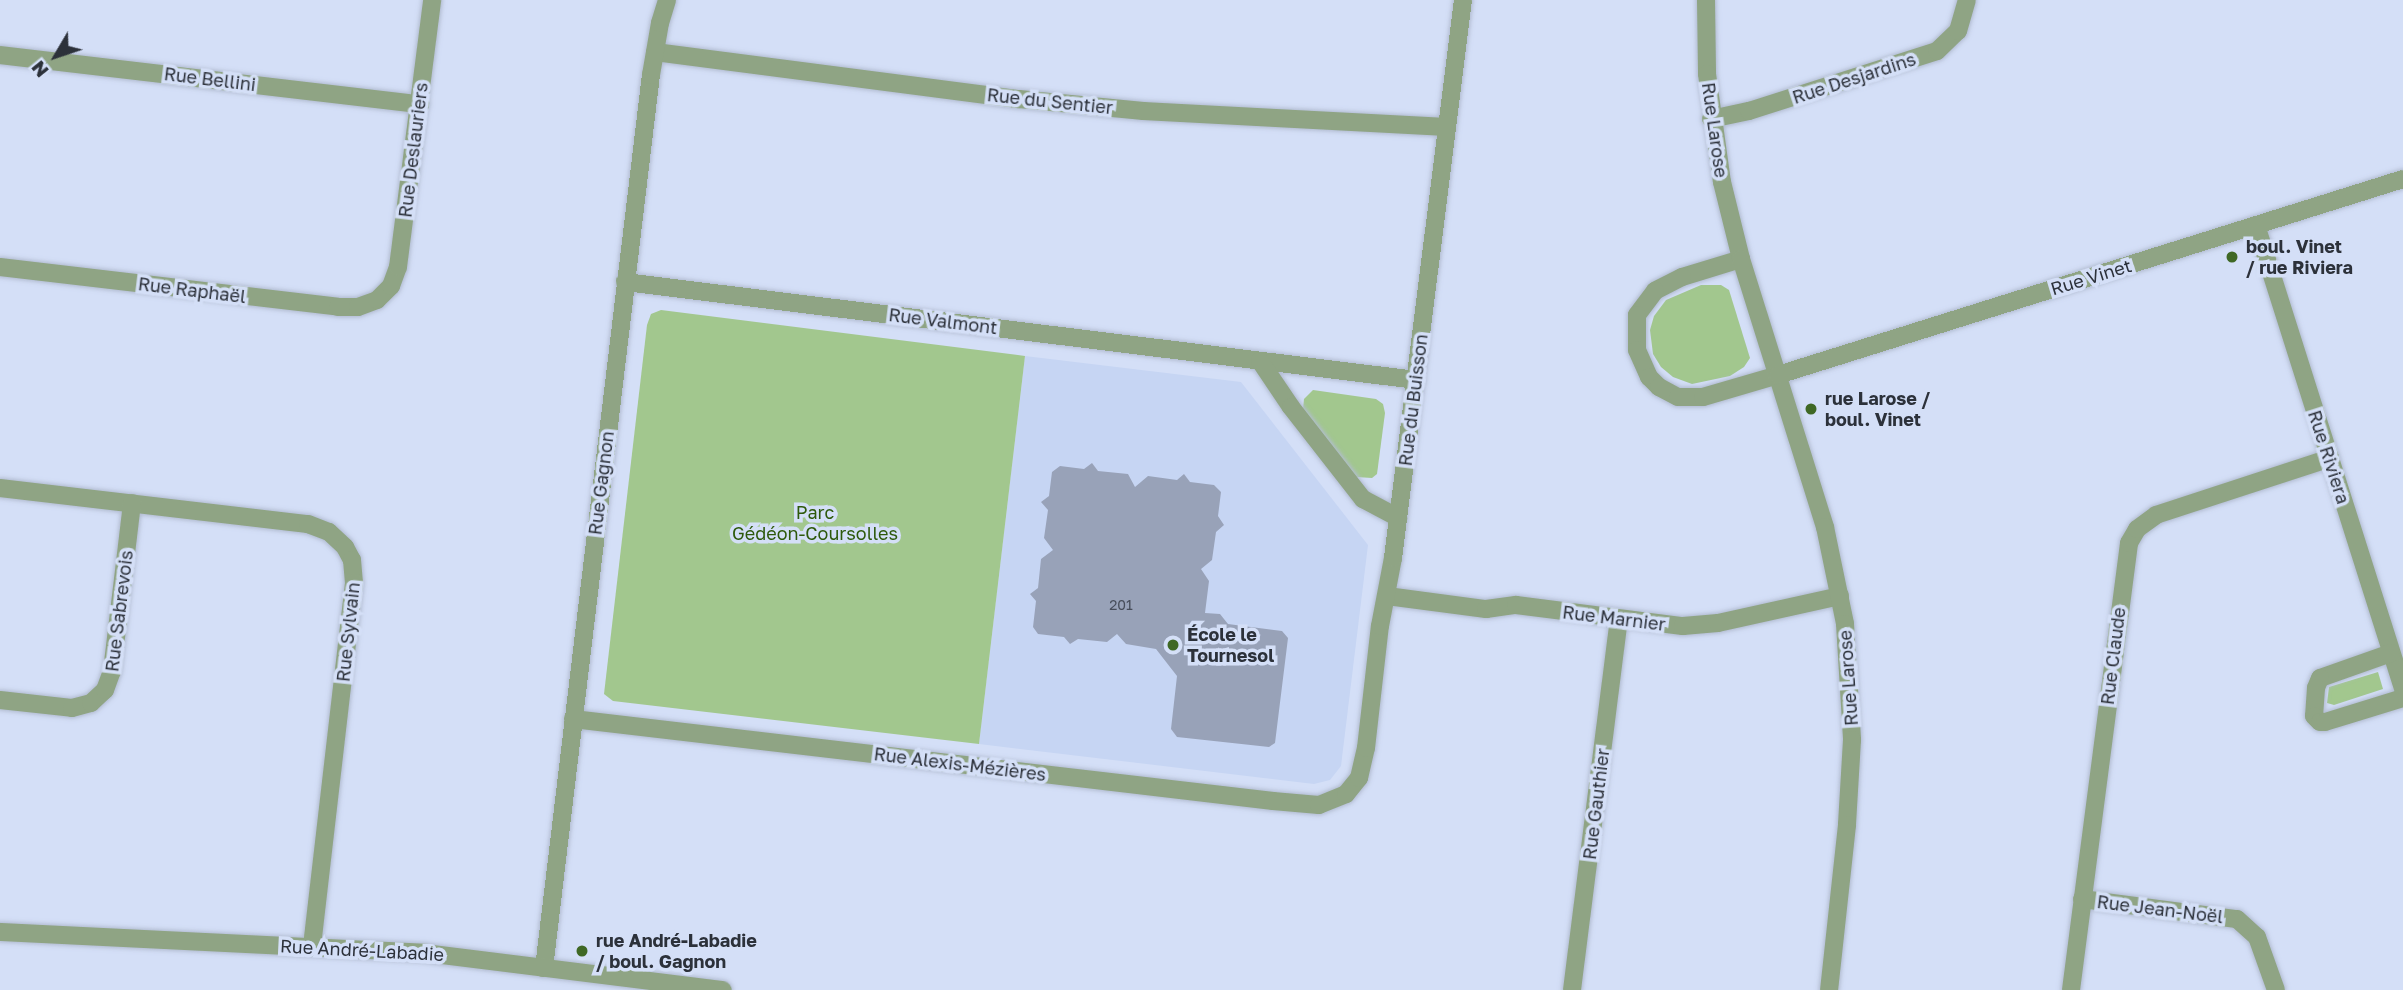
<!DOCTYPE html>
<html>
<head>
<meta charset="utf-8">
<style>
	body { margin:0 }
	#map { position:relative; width:2403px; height:990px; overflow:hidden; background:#d4dff7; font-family:"Golos Text",sans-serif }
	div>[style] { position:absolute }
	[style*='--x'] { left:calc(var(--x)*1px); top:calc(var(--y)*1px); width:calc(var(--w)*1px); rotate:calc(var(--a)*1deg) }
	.built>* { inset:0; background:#c6d5f3 }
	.green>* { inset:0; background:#a2c78e }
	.building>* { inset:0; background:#98a2b8 }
	.roads { filter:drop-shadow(0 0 2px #b2bcd1) drop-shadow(0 0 2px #b2bcd1) }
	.minor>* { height:18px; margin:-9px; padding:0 9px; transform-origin:9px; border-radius:9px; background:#8fa484 }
	.tertiary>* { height:18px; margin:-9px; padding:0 9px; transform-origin:9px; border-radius:9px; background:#8fa484 }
	.dots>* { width:19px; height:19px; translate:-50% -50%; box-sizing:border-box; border:4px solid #d4dff7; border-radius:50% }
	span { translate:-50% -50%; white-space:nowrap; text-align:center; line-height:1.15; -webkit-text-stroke:7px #d4dff7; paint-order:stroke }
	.number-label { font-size:14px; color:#474d5a }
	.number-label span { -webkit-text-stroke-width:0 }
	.street-label { font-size:18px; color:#2c313a }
	.poi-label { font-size:18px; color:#2c313a; font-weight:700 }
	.left { translate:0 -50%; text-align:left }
	.park-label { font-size:18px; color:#2d590b }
	.north { position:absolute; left:21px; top:21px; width:70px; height:70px; -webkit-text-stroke:5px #d4dff7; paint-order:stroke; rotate:231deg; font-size:19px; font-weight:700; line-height:28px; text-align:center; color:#2c313a }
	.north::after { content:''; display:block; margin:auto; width:24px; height:32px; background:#2c313a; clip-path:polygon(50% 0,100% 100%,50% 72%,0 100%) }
</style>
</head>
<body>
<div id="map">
	<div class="built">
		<i style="clip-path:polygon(1025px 356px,1241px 382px,1368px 545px,1341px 766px,1330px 780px,1314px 784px,979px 744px)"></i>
	</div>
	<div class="green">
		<i style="clip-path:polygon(1701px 285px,1721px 285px,1729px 290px,1750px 358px,1744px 367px,1730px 376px,1692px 384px,1673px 377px,1661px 367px,1653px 354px,1650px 330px,1654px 316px,1666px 300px)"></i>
		<i style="clip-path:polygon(661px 310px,1025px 356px,979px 744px,613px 701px,604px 694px,647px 325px,651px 314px)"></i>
		<i style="clip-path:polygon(1313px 390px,1376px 399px,1383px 404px,1385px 413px,1377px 474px,1372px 478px,1356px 477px,1303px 409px,1304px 399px)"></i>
		<i style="clip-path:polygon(2378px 672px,2383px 689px,2334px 705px,2327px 703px,2329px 687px)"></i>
	</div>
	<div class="building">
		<i style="clip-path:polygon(1092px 463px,1098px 471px,1128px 474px,1135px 487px,1148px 476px,1177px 480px,1184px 474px,1190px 482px,1214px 485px,1221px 492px,1218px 516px,1224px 525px,1216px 532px,1212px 560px,1201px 569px,1209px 581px,1205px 613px,1220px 614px,1228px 624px,1282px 631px,1288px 638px,1275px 743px,1269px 747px,1177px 737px,1171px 729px,1177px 676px,1156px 649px,1126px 644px,1117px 634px,1107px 642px,1078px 639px,1070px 644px,1064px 637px,1038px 634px,1033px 627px,1036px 601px,1030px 594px,1038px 588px,1041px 559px,1053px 550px,1044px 538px,1048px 510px,1041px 502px,1049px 496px,1052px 472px,1060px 466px,1084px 469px)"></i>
	</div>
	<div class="roads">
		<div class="minor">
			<i style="--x:655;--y:52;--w:367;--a:7.4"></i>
			<i style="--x:1019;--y:99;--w:125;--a:5.5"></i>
			<i style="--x:1143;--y:111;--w:304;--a:3"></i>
			<i style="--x:0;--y:55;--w:423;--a:6.7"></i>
			<i style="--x:1711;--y:119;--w:39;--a:-12"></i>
			<i style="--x:1749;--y:111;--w:197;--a:-17.7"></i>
			<i style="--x:1937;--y:51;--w:29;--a:-44"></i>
			<i style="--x:1958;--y:31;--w:32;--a:-74"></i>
			<i style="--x:2256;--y:225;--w:487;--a:72.4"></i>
			<i style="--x:1741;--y:259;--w:62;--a:163"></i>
			<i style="--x:1682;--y:277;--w:30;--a:153"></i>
			<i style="--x:1655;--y:291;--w:30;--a:127"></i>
			<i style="--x:1637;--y:315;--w:35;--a:90"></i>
			<i style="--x:1637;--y:350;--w:30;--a:66"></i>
			<i style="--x:1649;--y:377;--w:14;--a:45"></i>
			<i style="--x:1659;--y:387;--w:21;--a:28"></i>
			<i style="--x:1678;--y:397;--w:25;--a:0"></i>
			<i style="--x:1703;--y:397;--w:78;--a:-16.3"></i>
			<i style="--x:0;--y:267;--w:340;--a:6.7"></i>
			<i style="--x:338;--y:307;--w:20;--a:0"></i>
			<i style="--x:358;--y:307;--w:20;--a:-20"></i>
			<i style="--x:377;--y:300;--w:20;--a:-45"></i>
			<i style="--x:391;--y:286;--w:20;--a:-70"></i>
			<i style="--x:398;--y:267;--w:269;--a:-82.7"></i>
			<i style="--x:625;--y:282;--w:797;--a:7.06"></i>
			<i style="--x:1260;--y:361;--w:55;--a:56"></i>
			<i style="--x:1291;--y:407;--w:117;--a:52"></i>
			<i style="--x:1363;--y:499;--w:40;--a:28"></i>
			<i style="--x:0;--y:488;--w:310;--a:6.7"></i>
			<i style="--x:308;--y:524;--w:22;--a:21"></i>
			<i style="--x:329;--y:532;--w:22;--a:43"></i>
			<i style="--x:345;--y:547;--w:15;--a:62"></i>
			<i style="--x:352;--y:560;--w:23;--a:85"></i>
			<i style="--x:354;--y:583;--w:366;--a:96.6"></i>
			<i style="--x:1387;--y:596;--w:100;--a:7.5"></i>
			<i style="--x:1486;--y:609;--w:30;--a:-8"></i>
			<i style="--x:1516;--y:605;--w:168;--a:7.2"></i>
			<i style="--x:1683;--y:626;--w:35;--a:-5"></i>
			<i style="--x:1718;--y:623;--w:125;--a:-12.5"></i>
			<i style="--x:2391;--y:653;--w:75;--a:160.6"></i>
			<i style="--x:2320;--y:678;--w:11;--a:112"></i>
			<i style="--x:2316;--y:688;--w:28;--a:94"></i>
			<i style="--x:2314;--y:716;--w:8;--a:45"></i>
			<i style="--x:2320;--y:722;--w:5;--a:0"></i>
			<i style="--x:2325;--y:722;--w:82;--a:-17.1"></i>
			<i style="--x:0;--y:700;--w:72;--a:6.3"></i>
			<i style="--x:72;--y:708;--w:20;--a:-15"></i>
			<i style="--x:91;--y:703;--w:19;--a:-43"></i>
			<i style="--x:105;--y:690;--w:20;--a:-70"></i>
			<i style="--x:112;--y:671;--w:169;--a:-83.2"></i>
			<i style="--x:573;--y:719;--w:705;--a:6.68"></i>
			<i style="--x:1273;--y:801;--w:46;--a:5"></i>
			<i style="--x:1319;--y:805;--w:29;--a:-22"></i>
			<i style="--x:1346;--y:794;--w:21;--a:-51"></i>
			<i style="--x:1359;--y:778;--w:31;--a:-77"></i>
			<i style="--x:1366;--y:748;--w:123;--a:-83.5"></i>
			<i style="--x:1380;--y:626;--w:69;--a:-79.2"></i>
			<i style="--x:1393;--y:558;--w:562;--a:-82.85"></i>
			<i style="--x:2082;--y:899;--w:156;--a:7.4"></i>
			<i style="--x:2237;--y:919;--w:27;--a:42"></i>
			<i style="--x:2257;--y:937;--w:56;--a:70.3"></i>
			<i style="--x:544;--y:968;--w:899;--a:-83.17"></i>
			<i style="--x:651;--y:75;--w:53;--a:-80.2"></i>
			<i style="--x:660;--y:23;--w:24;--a:-73"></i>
			<i style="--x:1572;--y:990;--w:374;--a:-82.8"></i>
			<i style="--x:2071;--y:990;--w:451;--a:-82.6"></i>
			<i style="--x:2129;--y:543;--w:16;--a:-60"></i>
			<i style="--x:2137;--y:529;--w:24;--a:-36"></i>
			<i style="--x:2156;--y:515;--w:183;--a:-18.1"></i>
		</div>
		<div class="tertiary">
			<i style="--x:1706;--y:0;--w:74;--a:89.2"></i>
			<i style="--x:1707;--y:74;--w:109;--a:82.1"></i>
			<i style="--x:1722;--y:182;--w:79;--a:76.1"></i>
			<i style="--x:1741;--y:259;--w:281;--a:72.6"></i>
			<i style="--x:1825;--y:527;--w:99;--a:78.3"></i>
			<i style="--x:1845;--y:624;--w:116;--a:86.5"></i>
			<i style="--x:1852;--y:740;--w:85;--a:93.4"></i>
			<i style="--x:1847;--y:825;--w:166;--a:96.2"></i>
			<i style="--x:1778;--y:375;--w:655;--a:-17.41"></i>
			<i style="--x:0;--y:932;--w:426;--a:2.8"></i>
			<i style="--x:425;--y:953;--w:300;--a:7.1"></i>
		</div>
	</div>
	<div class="dots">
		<i style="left:2232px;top:257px;background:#3f6825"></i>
		<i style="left:1811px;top:409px;background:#3f6825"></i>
		<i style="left:1173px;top:645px;background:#3f6825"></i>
		<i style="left:582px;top:951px;background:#3f6825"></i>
	</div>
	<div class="number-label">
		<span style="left:1121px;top:605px">201</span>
	</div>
	<div class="street-label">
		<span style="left:1854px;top:78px;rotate:-18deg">Rue Desjardins</span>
		<span style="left:210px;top:79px;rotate:7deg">Rue Bellini</span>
		<span style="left:1050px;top:101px;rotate:6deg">Rue du Sentier</span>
		<span style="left:1715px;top:130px;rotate:82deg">Rue Larose</span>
		<span style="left:413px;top:150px;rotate:-83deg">Rue Deslauriers</span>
		<span style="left:2091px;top:277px;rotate:-17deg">Rue Vinet</span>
		<span style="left:192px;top:290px;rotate:7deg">Rue Raphaël</span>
		<span style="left:943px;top:321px;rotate:7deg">Rue Valmont</span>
		<span style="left:1413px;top:400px;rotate:-83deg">Rue du Buisson</span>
		<span style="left:2329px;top:457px;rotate:72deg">Rue Riviera</span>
		<span style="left:601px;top:483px;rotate:-83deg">Rue Gagnon</span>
		<span style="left:119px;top:611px;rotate:-83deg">Rue Sabrevois</span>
		<span style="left:1614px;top:618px;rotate:7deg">Rue Marnier</span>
		<span style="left:348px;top:632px;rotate:-84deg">Rue Sylvain</span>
		<span style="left:2113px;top:656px;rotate:-83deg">Rue Claude</span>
		<span style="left:1848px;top:678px;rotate:-94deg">Rue Larose</span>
		<span style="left:960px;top:764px;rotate:7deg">Rue Alexis-Mézières</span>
		<span style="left:1596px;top:804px;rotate:-83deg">Rue Gauthier</span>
		<span style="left:2160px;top:909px;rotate:7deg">Rue Jean-Noël</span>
		<span style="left:362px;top:950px;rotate:3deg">Rue André-Labadie</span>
	</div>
	<div class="poi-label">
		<span class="left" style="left:2246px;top:257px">boul. Vinet<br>/ rue Riviera</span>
		<span class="left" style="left:1825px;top:409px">rue Larose /<br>boul. Vinet</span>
		<span class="left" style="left:1187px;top:645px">École le<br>Tournesol</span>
		<span class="left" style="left:596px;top:951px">rue André-Labadie<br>/ boul. Gagnon</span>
	</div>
	<div class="park-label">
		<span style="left:815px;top:523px">Parc<br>Gédéon-Coursolles</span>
	</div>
	<div class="north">N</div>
</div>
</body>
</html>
